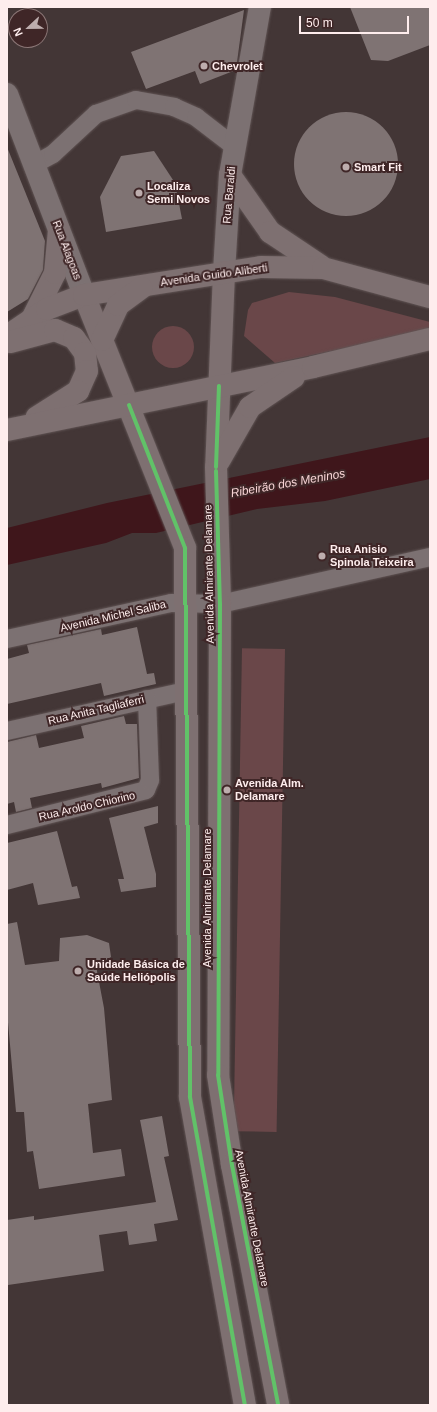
<!DOCTYPE html>
<html>
<head>
<meta charset="utf-8">
<style>
	body { margin:0 }
	#map { position:relative; width:437px; height:1412px; overflow:hidden; background:#433636; font-family:Arial,sans-serif }
	div>[style] { position:absolute }
	[style*='--x'] { left:calc(var(--x)*1px); top:calc(var(--y)*1px); width:calc(var(--w)*1px); rotate:calc(var(--a)*1deg) }
	.green>* { inset:0; background:#6a4749; transform-origin:0 0 }
	.round { border-radius:50% }
	.water>* { inset:0; background:#3f161b }
	.building>* { inset:0; background:#7f7373 }
	.roads { filter:drop-shadow(0 0 1px #605454) drop-shadow(0 0 1px #605454) }
	.street>* { height:18px; margin:-9px; padding:0 9px; transform-origin:9px; border-radius:9px; background:#7c7172 }
	.secondary>* { height:22px; margin:-11px; padding:0 11px; transform-origin:11px; border-radius:11px; background:#7c7172 }
	.primary>* { height:22px; margin:-11px; padding:0 11px; transform-origin:11px; border-radius:11px; background:#7e7071 }
	.cycleway>* { height:4px; margin:-2px; padding:0 2px; transform-origin:2px; border-radius:2px; background:#61c268 }
	.dots>* { width:11px; height:11px; translate:-50% -50%; box-sizing:border-box; border:2px solid #3f2627; border-radius:50% }
	span { translate:-50% -50%; white-space:nowrap; text-align:center; line-height:1.15; -webkit-text-stroke:4px #3f2627; paint-order:stroke }
	.poi-label { font-size:11px; color:#feeded; font-weight:700 }
	.left { translate:0 -50%; text-align:left }
	.street-label { font-size:11px; color:#feeded }
	.water-label { font-size:12px; color:#f7d4d5; font-style:italic }
	.frame { position:absolute; inset:0; border:8px solid #feeded; pointer-events:none }
	.north { position:absolute; left:8px; top:8px; width:40px; height:40px; box-sizing:border-box; background:#3f2627; border:1px solid #8b7676; border-radius:50%; rotate:248deg; font-size:11px; font-weight:700; line-height:16px; text-align:center; color:#feeded }
	.north::after { content:''; display:block; margin:auto; width:14px; height:18px; background:#bdadad; clip-path:polygon(50% 0,100% 100%,50% 72%,0 100%) }
	.scale { position:absolute; left:299px; top:16px; width:110px; height:18px; box-sizing:border-box; border:2px solid #feeded; border-top:0; padding-left:5px; font-size:12px; line-height:14px; white-space:nowrap; color:#feeded; -webkit-text-stroke:3px #3f2627; paint-order:stroke }
</style>
</head>
<body>
<div id="map">
	<div class="green">
		<i style="clip-path:polygon(289px 292px,335px 297px,430px 322px,430px 330px,275px 363px,244px 336px,248px 310px,252px 303px)"></i>
		<i class="round" style="left:152px;top:326px;width:42px;height:42px"></i>
		<i style="left:285px;top:649px;width:483px;height:43px;rotate:91deg"></i>
	</div>
	<div class="water">
		<i style="clip-path:polygon(430px 437px,430px 479px,325px 501px,257px 509px,156px 533px,132px 533px,106px 543px,7px 565px,7px 528px,107px 503px)"></i>
	</div>
	<div class="building">
		<i style="clip-path:polygon(350px 7px,430px 7px,430px 45px,388px 61px,371px 60px)"></i>
		<i style="clip-path:polygon(244px 10px,236px 70px,200px 84px,195px 71px,146px 89px,131px 52px)"></i>
		<i class="round" style="left:294px;top:112px;width:104px;height:104px"></i>
		<i style="clip-path:polygon(7px 147px,45px 241px,43px 270px,28px 299px,7px 312px)"></i>
		<i style="clip-path:polygon(154px 151px,175px 183px,182px 219px,106px 232px,100px 197px,121px 156px)"></i>
		<i style="clip-path:polygon(137px 627px,147px 674px,154px 673px,156px 684px,104px 696px,101px 683px,7px 704px,7px 659px,29px 653px,27px 645px,101px 629px,102px 635px)"></i>
		<i style="clip-path:polygon(124px 716px,126px 724px,137px 724px,139px 778px,102px 788px,101px 783px,30px 798px,32px 808px,16px 812px,14px 802px,7px 804px,7px 742px,36px 735px,39px 748px,84px 738px,81px 726px)"></i>
		<i style="clip-path:polygon(158px 806px,158px 823px,144px 827px,156px 874px,156px 887px,121px 892px,118px 879px,124px 879px,109px 818px)"></i>
		<i style="clip-path:polygon(57px 831px,72px 887px,77px 886px,80px 898px,38px 905px,33px 883px,7px 890px,7px 843px)"></i>
		<i style="clip-path:polygon(17px 922px,25px 965px,59px 961px,60px 938px,87px 935px,109px 943px,111px 957px,96px 966px,104px 1008px,112px 1100px,88px 1104px,93px 1153px,121px 1149px,125px 1176px,39px 1189px,33px 1151px,27px 1152px,24px 1112px,16px 1112px,7px 1011px,7px 924px)"></i>
		<i style="clip-path:polygon(162px 1116px,169px 1156px,164px 1157px,178px 1220px,154px 1224px,157px 1241px,129px 1245px,127px 1231px,99px 1235px,104px 1271px,8px 1285px,7px 1220px,34px 1216px,34px 1220px,156px 1202px,140px 1120px)"></i>
	</div>
	<div class="roads">
		<div class="street">
			<i style="--x:35;--y:164;--w:21;--a:-29"></i>
			<i style="--x:53;--y:154;--w:59;--a:-42.9"></i>
			<i style="--x:96;--y:114;--w:42;--a:-19.3"></i>
			<i style="--x:136;--y:100;--w:39;--a:10"></i>
			<i style="--x:174;--y:107;--w:24;--a:24"></i>
			<i style="--x:196;--y:117;--w:49;--a:37.6"></i>
			<i style="--x:7;--y:639;--w:168;--a:-12.4"></i>
			<i style="--x:171;--y:603;--w:49;--a:1.2"></i>
			<i style="--x:220;--y:604;--w:215;--a:-12.6"></i>
			<i style="--x:7;--y:731;--w:183;--a:-12.6"></i>
			<i style="--x:7;--y:825;--w:143;--a:-14.1"></i>
			<i style="--x:146;--y:790;--w:11;--a:-68"></i>
			<i style="--x:150;--y:780;--w:81;--a:-92.1"></i>
		</div>
		<div class="secondary">
			<i style="--x:7;--y:94;--w:215;--a:69"></i>
			<i style="--x:224;--y:272;--w:97;--a:-86.5"></i>
			<i style="--x:230;--y:175;--w:171;--a:-79.9"></i>
		</div>
		<div class="primary">
			<i style="--x:230;--y:175;--w:70;--a:54.9"></i>
			<i style="--x:270;--y:232;--w:61;--a:33.7"></i>
			<i style="--x:224;--y:272;--w:195;--a:92.3"></i>
			<i style="--x:216;--y:467;--w:137;--a:88.3"></i>
			<i style="--x:220;--y:604;--w:471;--a:90.2"></i>
			<i style="--x:218;--y:1075;--w:91;--a:81.2"></i>
			<i style="--x:232;--y:1165;--w:244;--a:79.1"></i>
			<i style="--x:84;--y:295;--w:272;--a:68.2"></i>
			<i style="--x:185;--y:548;--w:549;--a:89.48"></i>
			<i style="--x:190;--y:1097;--w:313;--a:79.9"></i>
			<i style="--x:33;--y:317;--w:49;--a:-63.4"></i>
			<i style="--x:55;--y:273;--w:43;--a:-84.7"></i>
			<i style="--x:7;--y:336;--w:48;--a:-34"></i>
			<i style="--x:47;--y:309;--w:40;--a:-21"></i>
			<i style="--x:84;--y:295;--w:179;--a:-9"></i>
			<i style="--x:261;--y:267;--w:62;--a:0.9"></i>
			<i style="--x:323;--y:268;--w:111;--a:15.2"></i>
			<i style="--x:102;--y:340;--w:38;--a:-65"></i>
			<i style="--x:118;--y:305;--w:29;--a:-36"></i>
			<i style="--x:10;--y:342;--w:47;--a:-14.9"></i>
			<i style="--x:55;--y:330;--w:21;--a:23"></i>
			<i style="--x:74;--y:338;--w:19;--a:54"></i>
			<i style="--x:85;--y:353;--w:18;--a:84"></i>
			<i style="--x:87;--y:371;--w:22;--a:114"></i>
			<i style="--x:78;--y:391;--w:49;--a:147.6"></i>
			<i style="--x:7;--y:430;--w:312;--a:-11.6"></i>
			<i style="--x:313;--y:367;--w:120;--a:-13.5"></i>
			<i style="--x:219;--y:461;--w:62;--a:-60.1"></i>
			<i style="--x:250;--y:407;--w:53;--a:-34.3"></i>
		</div>
	</div>
	<div class="cycleway">
		<i style="--x:129;--y:405;--w:154;--a:68.6"></i>
		<i style="--x:185;--y:548;--w:549;--a:89.48"></i>
		<i style="--x:190;--y:1097;--w:313;--a:79.9"></i>
		<i style="--x:216;--y:467;--w:81;--a:-87.9"></i>
		<i style="--x:216;--y:471;--w:133;--a:88.3"></i>
		<i style="--x:220;--y:604;--w:471;--a:90.2"></i>
		<i style="--x:218;--y:1075;--w:91;--a:81.2"></i>
		<i style="--x:232;--y:1165;--w:244;--a:79.1"></i>
	</div>
	<div class="dots">
		<i style="left:204px;top:66px;background:#bdadad"></i>
		<i style="left:346px;top:167px;background:#bdadad"></i>
		<i style="left:139px;top:193px;background:#bdadad"></i>
		<i style="left:322px;top:556px;background:#bdadad"></i>
		<i style="left:227px;top:790px;background:#bdadad"></i>
		<i style="left:78px;top:971px;background:#bdadad"></i>
	</div>
	<div class="poi-label">
		<span class="left" style="left:212px;top:66px">Chevrolet</span>
		<span class="left" style="left:354px;top:167px">Smart Fit</span>
		<span class="left" style="left:147px;top:193px">Localiza<br>Semi Novos</span>
		<span class="left" style="left:330px;top:556px">Rua Anisio<br>Spinola Teixeira</span>
		<span class="left" style="left:235px;top:790px">Avenida Alm.<br>Delamare</span>
		<span class="left" style="left:87px;top:971px">Unidade Básica de<br>Saúde Heliópolis</span>
	</div>
	<div class="street-label">
		<span style="left:229px;top:195px;rotate:-85deg">Rua Baraldi</span>
		<span style="left:67px;top:250px;rotate:69deg">Rua Alagoas</span>
		<span style="left:214px;top:275px;rotate:-8deg">Avenida Guido Aliberti</span>
		<span style="left:209px;top:574px;rotate:-91deg">Avenida Almirante Delamare</span>
		<span style="left:113px;top:616px;rotate:-13deg">Avenida Michel Saliba</span>
		<span style="left:96px;top:710px;rotate:-13deg">Rua Anita Tagliaferri</span>
		<span style="left:87px;top:806px;rotate:-13deg">Rua Aroldo Chiorino</span>
		<span style="left:207px;top:898px;rotate:-90deg">Avenida Almirante Delamare</span>
		<span style="left:252px;top:1218px;rotate:79deg">Avenida Almirante Delamare</span>
	</div>
	<div class="water-label">
		<span style="left:288px;top:484px;rotate:-10deg">Ribeirão dos Meninos</span>
	</div>
	<div class="frame"></div>
	<div class="north">N</div>
	<div class="scale">50 m</div>
</div>
</body>
</html>
